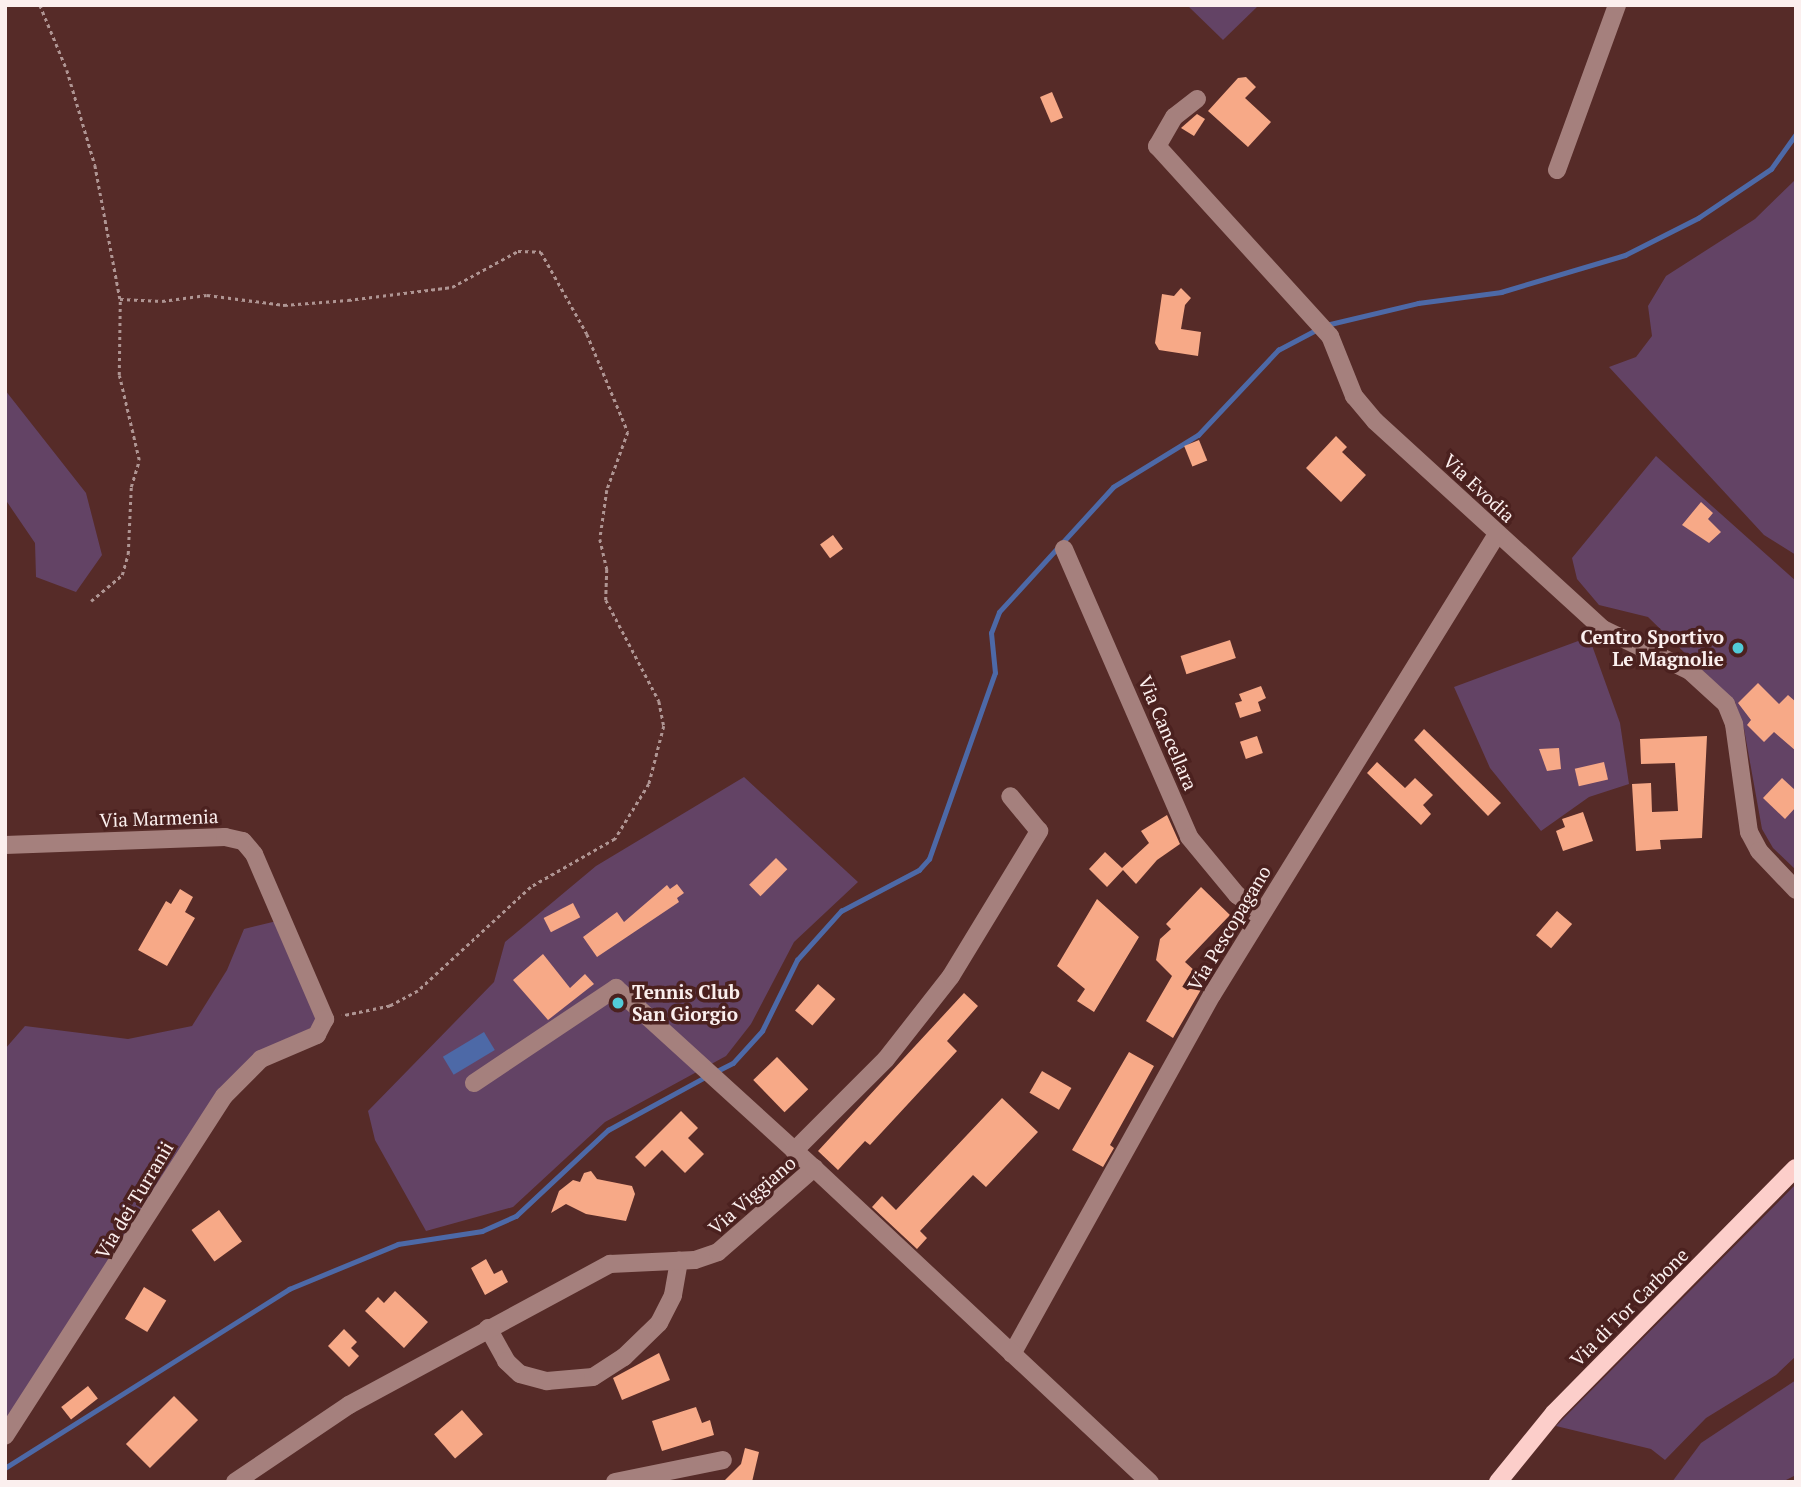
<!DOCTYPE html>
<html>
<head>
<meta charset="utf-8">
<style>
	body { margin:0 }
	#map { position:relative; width:1801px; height:1487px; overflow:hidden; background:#562b28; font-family:"PT Serif",serif }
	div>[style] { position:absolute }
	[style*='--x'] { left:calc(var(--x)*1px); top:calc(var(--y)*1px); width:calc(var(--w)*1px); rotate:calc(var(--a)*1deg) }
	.green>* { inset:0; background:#634365 }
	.water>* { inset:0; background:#4d69a7; transform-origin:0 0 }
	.stream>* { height:4.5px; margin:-2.25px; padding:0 2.25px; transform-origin:2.25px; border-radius:2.25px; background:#4d69a7 }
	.building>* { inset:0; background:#f7a987; transform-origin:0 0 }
	.path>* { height:2.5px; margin-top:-1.25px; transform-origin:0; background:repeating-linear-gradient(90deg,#af9593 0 3.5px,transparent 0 7px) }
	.minor>* { height:18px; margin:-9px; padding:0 9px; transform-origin:9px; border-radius:9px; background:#a5807d }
	.major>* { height:18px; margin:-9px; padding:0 9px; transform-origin:9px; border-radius:9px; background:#fcceca }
	.dots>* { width:19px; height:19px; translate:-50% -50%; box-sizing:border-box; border:4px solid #4b211f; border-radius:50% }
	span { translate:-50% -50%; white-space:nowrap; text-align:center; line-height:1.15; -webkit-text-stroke:7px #4b211f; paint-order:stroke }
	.street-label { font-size:19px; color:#fbefee }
	.poi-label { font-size:19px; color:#fbefee; font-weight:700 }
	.right { translate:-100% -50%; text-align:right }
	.left { translate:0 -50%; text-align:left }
	.frame { position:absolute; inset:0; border:7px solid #fbefee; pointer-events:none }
</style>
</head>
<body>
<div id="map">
	<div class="green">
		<i style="clip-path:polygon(1187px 5px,1259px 5px,1223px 40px)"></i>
		<i style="clip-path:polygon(1796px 179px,1796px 555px,1764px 535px,1609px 367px,1636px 357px,1652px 336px,1648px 306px,1666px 276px,1755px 219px)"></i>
		<i style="clip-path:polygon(5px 390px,86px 493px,102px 555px,76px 592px,36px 577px,35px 543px,5px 499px)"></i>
		<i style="clip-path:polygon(1656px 456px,1796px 581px,1796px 870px,1773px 848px,1762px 829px,1744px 729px,1735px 702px,1648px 617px,1599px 605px,1577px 579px,1572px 558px)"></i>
		<i style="clip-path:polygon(1589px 637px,1620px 723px,1629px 784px,1589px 797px,1541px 831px,1490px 768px,1454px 687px)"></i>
		<i style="clip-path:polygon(744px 777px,858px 882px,794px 942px,751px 1024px,726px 1056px,605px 1122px,513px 1207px,426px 1231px,375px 1140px,368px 1111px,494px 982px,505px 942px,596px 866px)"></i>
		<i style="clip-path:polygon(281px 920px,325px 1019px,261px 1059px,191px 1146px,5px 1430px,5px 1049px,25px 1026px,128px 1039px,192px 1026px,227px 970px,244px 929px)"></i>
		<i style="clip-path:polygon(1796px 1184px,1796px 1356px,1776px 1375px,1706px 1418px,1665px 1460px,1651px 1449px,1556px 1426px)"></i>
		<i style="clip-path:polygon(1796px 1380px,1796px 1475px,1782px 1482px,1672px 1482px,1701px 1443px)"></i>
	</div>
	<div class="water">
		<i style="left:484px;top:1032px;width:21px;height:48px;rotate:59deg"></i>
	</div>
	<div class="stream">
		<i style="--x:1326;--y:325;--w:95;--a:-13.4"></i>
		<i style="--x:1418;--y:303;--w:84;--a:-7.5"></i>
		<i style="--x:1501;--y:292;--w:129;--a:-16.6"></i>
		<i style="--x:1625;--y:255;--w:82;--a:-26.9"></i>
		<i style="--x:1698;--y:218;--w:88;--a:-33.9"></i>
		<i style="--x:1771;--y:169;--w:43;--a:-54.5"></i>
		<i style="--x:715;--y:1072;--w:20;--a:-27"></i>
		<i style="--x:733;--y:1063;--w:43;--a:-47.8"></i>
		<i style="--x:762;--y:1031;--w:79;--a:-63.8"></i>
		<i style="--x:797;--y:960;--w:66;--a:-48.1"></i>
		<i style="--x:841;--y:911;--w:88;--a:-27.7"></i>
		<i style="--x:919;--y:870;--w:15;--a:-48"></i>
		<i style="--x:929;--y:859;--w:197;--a:-70.5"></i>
		<i style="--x:995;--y:673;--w:40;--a:-95.7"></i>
		<i style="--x:991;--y:633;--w:22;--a:-69"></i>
		<i style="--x:999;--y:612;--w:169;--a:-47.6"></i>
		<i style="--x:1113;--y:487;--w:100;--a:-31.5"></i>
		<i style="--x:1198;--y:435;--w:117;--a:-46.7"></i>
		<i style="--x:1278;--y:350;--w:45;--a:-27.7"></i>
		<i style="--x:5;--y:1468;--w:336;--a:-32.2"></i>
		<i style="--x:289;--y:1289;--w:118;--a:-22.4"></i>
		<i style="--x:398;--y:1244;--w:85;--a:-8.8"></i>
		<i style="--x:482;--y:1231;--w:37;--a:-24"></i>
		<i style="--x:516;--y:1216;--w:126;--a:-43.1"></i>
		<i style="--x:608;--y:1130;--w:113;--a:-28.6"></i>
	</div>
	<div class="building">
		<i style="clip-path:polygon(1246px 77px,1256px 87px,1245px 98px,1271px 122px,1248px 147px,1208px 111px,1238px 78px)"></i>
		<i style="left:1052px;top:92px;width:28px;height:13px;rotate:67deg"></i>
		<i style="clip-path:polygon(1197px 114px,1205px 119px,1194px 136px,1181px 128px)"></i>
		<i style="clip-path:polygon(1181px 288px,1191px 298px,1185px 305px,1181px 329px,1201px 332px,1198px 356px,1159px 350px,1155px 343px,1162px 294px,1174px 296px)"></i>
		<i style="clip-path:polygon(1336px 436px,1347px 447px,1342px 452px,1366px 475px,1341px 502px,1306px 468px)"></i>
		<i style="left:1199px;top:440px;width:22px;height:16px;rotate:68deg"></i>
		<i style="clip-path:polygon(1701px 502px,1713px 513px,1708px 519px,1721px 532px,1709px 543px,1682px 525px)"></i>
		<i style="left:833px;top:535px;width:17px;height:16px;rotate:54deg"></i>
		<i style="left:1230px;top:640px;width:19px;height:52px;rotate:72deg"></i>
		<i style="clip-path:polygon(1758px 683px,1779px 704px,1788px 695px,1796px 702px,1796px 751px,1774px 732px,1764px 742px,1747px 725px,1751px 720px,1738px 703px)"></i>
		<i style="clip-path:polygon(1261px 686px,1266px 698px,1258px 702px,1261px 711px,1240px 718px,1235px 703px,1242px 701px,1239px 694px)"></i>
		<i style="clip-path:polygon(1424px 729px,1501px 803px,1488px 816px,1414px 740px)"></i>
		<i style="left:1257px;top:736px;width:18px;height:18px;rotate:71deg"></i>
		<i style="clip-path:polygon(1707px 736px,1702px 838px,1660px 840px,1661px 849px,1636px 851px,1632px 784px,1651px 783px,1652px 812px,1678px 811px,1675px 763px,1641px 764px,1640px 739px)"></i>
		<i style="clip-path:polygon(1559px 748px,1561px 769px,1547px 771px,1539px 749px)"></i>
		<i style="clip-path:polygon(1377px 762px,1405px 788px,1415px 778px,1433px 795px,1423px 805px,1431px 814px,1421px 825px,1367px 773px)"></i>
		<i style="left:1604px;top:762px;width:18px;height:30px;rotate:77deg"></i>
		<i style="clip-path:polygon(1782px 778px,1796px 791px,1796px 807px,1785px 819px,1763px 798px)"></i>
		<i style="clip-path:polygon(1583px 812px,1593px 841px,1563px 851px,1556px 831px,1565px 827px,1562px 819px)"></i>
		<i style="clip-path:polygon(1167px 815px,1180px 844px,1157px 860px,1136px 884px,1123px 870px,1107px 887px,1089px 869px,1105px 852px,1122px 868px,1149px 843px,1141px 831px)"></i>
		<i style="left:776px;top:858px;width:16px;height:38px;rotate:45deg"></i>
		<i style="clip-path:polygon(677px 884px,684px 893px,677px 898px,679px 902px,597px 957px,583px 937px,617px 912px,624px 922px,667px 885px,670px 889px)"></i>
		<i style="clip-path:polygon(1201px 887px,1230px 915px,1185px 962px,1206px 981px,1173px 1038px,1146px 1021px,1172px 976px,1156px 960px,1160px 939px,1171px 929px,1166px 924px)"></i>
		<i style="clip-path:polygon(180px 889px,193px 897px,185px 912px,195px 918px,167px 966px,138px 950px,166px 901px,171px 904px)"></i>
		<i style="clip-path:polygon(1097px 899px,1139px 937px,1094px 1012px,1077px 1001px,1085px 989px,1057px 966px)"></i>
		<i style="left:573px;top:903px;width:16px;height:33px;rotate:63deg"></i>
		<i style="left:1557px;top:911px;width:20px;height:32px;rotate:41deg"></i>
		<i style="clip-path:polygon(543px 954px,570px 988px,585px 974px,594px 984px,548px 1020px,513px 980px)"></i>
		<i style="left:818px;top:984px;width:23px;height:35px;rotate:41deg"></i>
		<i style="clip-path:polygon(964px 993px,978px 1006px,947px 1041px,957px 1051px,870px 1145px,865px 1141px,838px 1170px,818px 1151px)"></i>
		<i style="clip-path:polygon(1129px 1052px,1154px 1066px,1110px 1145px,1114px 1148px,1103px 1167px,1072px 1150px)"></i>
		<i style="left:777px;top:1057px;width:45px;height:33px;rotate:46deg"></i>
		<i style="left:1042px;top:1071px;width:34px;height:25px;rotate:30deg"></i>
		<i style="clip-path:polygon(1002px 1098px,1038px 1132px,986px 1187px,973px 1175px,920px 1231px,927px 1238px,917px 1249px,872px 1207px,882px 1196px,896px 1210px)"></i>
		<i style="clip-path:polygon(681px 1111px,698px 1128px,688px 1138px,704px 1154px,685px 1173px,662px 1150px,645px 1167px,635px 1157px)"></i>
		<i style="clip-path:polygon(591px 1171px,597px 1179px,632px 1186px,635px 1194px,626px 1221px,586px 1214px,566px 1204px,551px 1213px,559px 1191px,573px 1180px,580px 1182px,584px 1173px)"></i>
		<i style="left:219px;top:1210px;width:39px;height:34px;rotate:54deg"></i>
		<i style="clip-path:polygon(486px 1259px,494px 1274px,502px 1270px,508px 1282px,485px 1295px,471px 1268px)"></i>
		<i style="left:144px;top:1287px;width:26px;height:37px;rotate:31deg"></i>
		<i style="clip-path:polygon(395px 1291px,428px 1322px,404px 1348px,365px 1311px,378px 1297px,384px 1303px)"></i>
		<i style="clip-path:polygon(344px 1329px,357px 1342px,351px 1348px,359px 1356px,349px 1367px,328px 1346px)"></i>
		<i style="clip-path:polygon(659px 1353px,670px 1380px,622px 1400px,613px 1378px)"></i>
		<i style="left:88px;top:1386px;width:16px;height:34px;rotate:52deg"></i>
		<i style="left:174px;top:1396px;width:34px;height:68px;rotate:45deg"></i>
		<i style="clip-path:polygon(696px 1407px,702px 1423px,710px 1420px,714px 1435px,662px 1451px,652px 1421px)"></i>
		<i style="left:462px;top:1410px;width:32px;height:37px;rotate:49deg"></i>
		<i style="clip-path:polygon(745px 1448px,759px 1452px,752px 1482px,723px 1482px,741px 1464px)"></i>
	</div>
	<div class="path">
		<i style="--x:40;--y:5;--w:70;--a:67.4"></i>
		<i style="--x:67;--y:70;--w:99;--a:73.6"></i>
		<i style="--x:95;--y:165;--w:136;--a:79.4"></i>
		<i style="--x:120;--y:299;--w:42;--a:2.7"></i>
		<i style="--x:162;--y:301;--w:45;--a:-7.6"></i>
		<i style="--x:207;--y:295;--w:78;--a:7.4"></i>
		<i style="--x:284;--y:305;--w:64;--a:-4.5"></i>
		<i style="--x:348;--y:300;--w:105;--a:-7.1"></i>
		<i style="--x:452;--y:287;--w:75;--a:-28.6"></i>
		<i style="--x:518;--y:251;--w:23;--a:2"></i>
		<i style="--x:541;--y:252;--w:94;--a:60.7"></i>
		<i style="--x:587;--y:334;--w:106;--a:67.3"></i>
		<i style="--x:628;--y:432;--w:62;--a:109.9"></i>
		<i style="--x:607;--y:490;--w:49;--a:98.1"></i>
		<i style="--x:600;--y:539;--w:31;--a:77"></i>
		<i style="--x:607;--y:569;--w:31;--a:92"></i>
		<i style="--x:606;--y:600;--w:114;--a:62.3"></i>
		<i style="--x:659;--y:701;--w:25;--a:79"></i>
		<i style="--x:664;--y:726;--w:60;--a:104.5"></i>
		<i style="--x:649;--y:784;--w:65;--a:121.7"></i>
		<i style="--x:615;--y:839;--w:97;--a:150.3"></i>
		<i style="--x:531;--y:887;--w:154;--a:137.4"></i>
		<i style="--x:418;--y:991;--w:32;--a:152"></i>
		<i style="--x:390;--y:1006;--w:49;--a:168.2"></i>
		<i style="--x:91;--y:601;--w:40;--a:-40"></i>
		<i style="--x:122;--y:575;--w:22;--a:-74"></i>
		<i style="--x:128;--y:554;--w:67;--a:-87.4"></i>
		<i style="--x:131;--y:487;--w:28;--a:-73"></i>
		<i style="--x:139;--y:460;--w:87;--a:-103.2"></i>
		<i style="--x:119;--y:375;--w:76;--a:-89.2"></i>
	</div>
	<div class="minor">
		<i style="--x:1197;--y:99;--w:29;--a:142"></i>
		<i style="--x:1174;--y:117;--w:34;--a:120"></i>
		<i style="--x:1157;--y:146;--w:257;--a:47.7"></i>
		<i style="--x:1330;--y:336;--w:65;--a:68.2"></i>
		<i style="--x:1354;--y:396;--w:33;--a:50"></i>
		<i style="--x:1375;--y:421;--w:309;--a:42.4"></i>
		<i style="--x:1603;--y:629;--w:97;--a:25.8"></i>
		<i style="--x:1690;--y:671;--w:49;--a:42.5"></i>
		<i style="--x:1726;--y:704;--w:22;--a:68"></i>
		<i style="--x:1734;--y:724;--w:109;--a:82.1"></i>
		<i style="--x:1749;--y:832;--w:21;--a:62"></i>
		<i style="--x:1759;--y:851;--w:54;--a:46.5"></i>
		<i style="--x:1557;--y:170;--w:176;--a:-70"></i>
		<i style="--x:1064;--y:549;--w:314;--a:66.5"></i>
		<i style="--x:1189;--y:837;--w:75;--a:50.4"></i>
		<i style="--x:1237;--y:895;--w:30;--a:34"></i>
		<i style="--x:5;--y:845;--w:220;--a:-2.1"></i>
		<i style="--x:225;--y:837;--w:18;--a:13"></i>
		<i style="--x:243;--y:841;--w:17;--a:50"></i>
		<i style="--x:254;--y:854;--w:180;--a:66.7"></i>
		<i style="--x:325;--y:1019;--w:18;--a:117"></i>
		<i style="--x:317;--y:1035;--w:61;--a:156.8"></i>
		<i style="--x:261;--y:1059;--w:52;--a:135"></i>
		<i style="--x:224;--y:1096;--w:404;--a:122.8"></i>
		<i style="--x:474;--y:1083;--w:171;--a:-33.8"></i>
		<i style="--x:616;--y:988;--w:268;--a:42.3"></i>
		<i style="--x:794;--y:1151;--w:130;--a:-45"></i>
		<i style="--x:886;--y:1059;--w:105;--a:-51.9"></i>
		<i style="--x:951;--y:976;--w:170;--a:-58.7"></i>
		<i style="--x:1039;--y:831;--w:45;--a:-129.6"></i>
		<i style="--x:488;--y:1328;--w:38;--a:61"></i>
		<i style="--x:506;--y:1361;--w:19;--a:43"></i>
		<i style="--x:520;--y:1374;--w:28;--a:15"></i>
		<i style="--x:547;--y:1381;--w:46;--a:-5"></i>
		<i style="--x:593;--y:1377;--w:37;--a:-33"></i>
		<i style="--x:624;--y:1357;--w:49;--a:-44.2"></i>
		<i style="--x:659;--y:1323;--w:31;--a:-63"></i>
		<i style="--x:673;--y:1295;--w:35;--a:-80"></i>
		<i style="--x:1012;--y:1354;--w:411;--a:-60.9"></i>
		<i style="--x:1212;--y:995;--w:542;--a:-58.27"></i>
		<i style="--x:235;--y:1482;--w:138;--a:-34"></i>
		<i style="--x:349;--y:1405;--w:297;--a:-28.4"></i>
		<i style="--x:610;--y:1264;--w:85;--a:-2.7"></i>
		<i style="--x:695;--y:1260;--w:24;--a:-19"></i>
		<i style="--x:718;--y:1252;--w:128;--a:-41.2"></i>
		<i style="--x:814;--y:1168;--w:460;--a:43.1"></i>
		<i style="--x:615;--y:1482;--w:110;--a:-11.5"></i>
	</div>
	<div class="major">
		<i style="--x:1498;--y:1482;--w:89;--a:-50.9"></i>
		<i style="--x:1554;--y:1413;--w:344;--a:-45.4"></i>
	</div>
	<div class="dots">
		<i style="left:1738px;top:648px;background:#52cbd8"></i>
		<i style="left:618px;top:1003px;background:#52cbd8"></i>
	</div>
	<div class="street-label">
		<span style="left:1479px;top:488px;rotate:43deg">Via Evodia</span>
		<span style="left:1168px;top:733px;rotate:67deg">Via Cancellara</span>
		<span style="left:159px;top:818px;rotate:-2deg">Via Marmenia</span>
		<span style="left:1229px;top:928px;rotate:-59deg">Via Pescopagano</span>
		<span style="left:752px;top:1195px;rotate:-41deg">Via Viggiano</span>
		<span style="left:134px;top:1200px;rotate:-59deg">Via dei Turranii</span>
		<span style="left:1629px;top:1307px;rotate:-45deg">Via di Tor Carbone</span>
	</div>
	<div class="poi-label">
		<span class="right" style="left:1724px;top:648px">Centro Sportivo<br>Le Magnolie</span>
		<span class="left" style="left:632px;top:1003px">Tennis Club<br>San Giorgio</span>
	</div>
	<div class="frame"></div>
</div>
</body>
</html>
